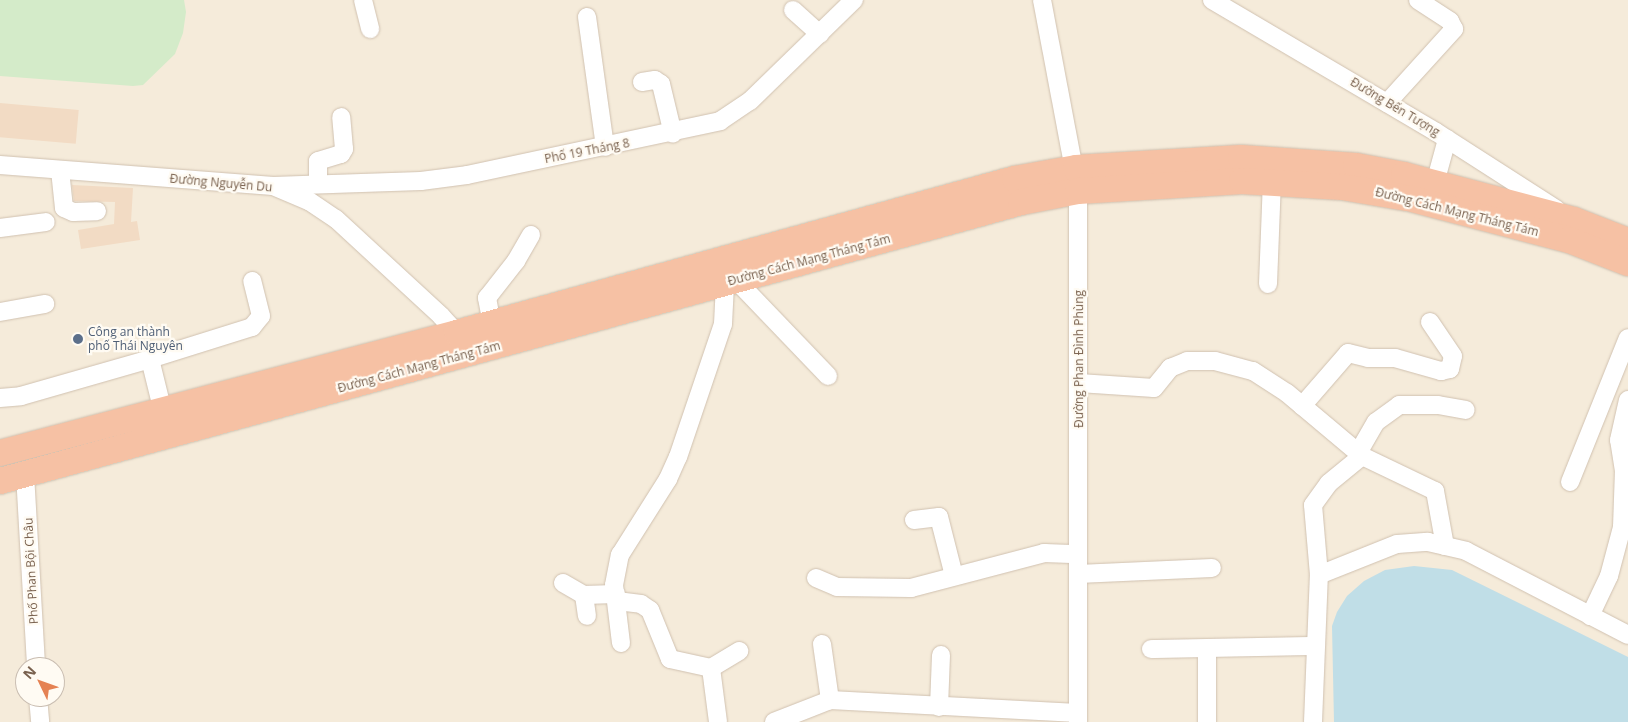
<!DOCTYPE html>
<html>
<head>
<meta charset="utf-8">
<style>
	body { margin:0 }
	#map { position:relative; width:1628px; height:722px; overflow:hidden; background:#fdf8ec; font-family:"Open Sans",sans-serif }
	div>[style] { position:absolute }
	[style*='--x'] { left:calc(var(--x)*1px); top:calc(var(--y)*1px); width:calc(var(--w)*1px); rotate:calc(var(--a)*1deg) }
	.residential>* { inset:0; background:#f5ebda }
	.green>* { inset:0; background:#d4ebc9 }
	.water>* { inset:0; background:#c0dee7 }
	.building>* { inset:0; background:#f2dbc4; transform-origin:0 0 }
	.roads { filter:drop-shadow(0 0 1px #d0c1b0) drop-shadow(0 0 1px #d0c1b0) }
	.minor>* { height:18px; margin:-9px; padding:0 9px; transform-origin:9px; border-radius:9px; background:#fff }
	.highway>* { height:26px; margin:-13px; padding:0 13px; transform-origin:13px; border-radius:13px; background:#f6c1a4 }
	.dots>* { width:14px; height:14px; translate:-50% -50%; box-sizing:border-box; border:2px solid #fffbf3; border-radius:50% }
	span { translate:-50% -50%; white-space:nowrap; text-align:center; line-height:1.15; -webkit-text-stroke:4.5px #fffbf3; paint-order:stroke }
	.street-label { font-size:12px; color:#79614e }
	.service-label { font-size:12px; color:#4e5e75 }
	.left { translate:0 -50%; text-align:left }
	.north { position:absolute; left:15px; top:657px; width:50px; height:50px; box-sizing:border-box; background:#fffbf3; border:1px solid #c9bdb1; border-radius:50%; rotate:312deg; font-size:14px; font-weight:700; line-height:20px; text-align:center; color:#79614e }
	.north::after { content:''; display:block; margin:auto; width:18px; height:22px; background:#e58253; clip-path:polygon(50% 0,100% 100%,50% 72%,0 100%) }
</style>
</head>
<body>
<div id="map">
	<div class="residential">
		<i style="clip-path:polygon(evenodd,0 0,1628px 0,1628px 722px,0 722px,0 0,25px 667px,55px 667px,55px 697px,25px 697px,25px 667px)"></i>
	</div>
	<div class="green">
		<i style="clip-path:polygon(0 0,184px 0,186px 12px,183px 33px,175px 54px,143px 85px,133px 86px,0 76px)"></i>
	</div>
	<div class="water">
		<i style="clip-path:polygon(1414px 566px,1452px 570px,1628px 657px,1628px 722px,1334px 722px,1332px 626px,1337px 612px,1347px 596px,1364px 581px,1385px 570px)"></i>
	</div>
	<div class="building">
		<i style="left:0;top:103px;width:79px;height:34px;rotate:5deg"></i>
		<i style="clip-path:polygon(72px 185px,133px 188px,131px 222px,137px 221px,140px 240px,81px 249px,78px 230px,114px 224px,115px 202px,74px 201px)"></i>
	</div>
	<div class="roads">
		<div class="minor">
			<i style="--x:363;--y:0;--w:30;--a:76"></i>
			<i style="--x:1042;--y:0;--w:194;--a:79.3"></i>
			<i style="--x:1078;--y:191;--w:531;--a:90"></i>
			<i style="--x:1212;--y:0;--w:260;--a:30.5"></i>
			<i style="--x:1436;--y:132;--w:143;--a:32.7"></i>
			<i style="--x:793;--y:10;--w:36;--a:42"></i>
			<i style="--x:587;--y:17;--w:131;--a:82.1"></i>
			<i style="--x:642;--y:82;--w:13;--a:-9"></i>
			<i style="--x:655;--y:80;--w:7;--a:34"></i>
			<i style="--x:661;--y:84;--w:51;--a:76.5"></i>
			<i style="--x:1387;--y:103;--w:100;--a:-47.8"></i>
			<i style="--x:1454;--y:29;--w:9;--a:-117"></i>
			<i style="--x:1450;--y:21;--w:38;--a:-147"></i>
			<i style="--x:0;--y:165;--w:274;--a:4.4"></i>
			<i style="--x:273;--y:186;--w:39;--a:23"></i>
			<i style="--x:309;--y:201;--w:32;--a:34"></i>
			<i style="--x:336;--y:219;--w:143;--a:42.7"></i>
			<i style="--x:441;--y:316;--w:23;--a:47"></i>
			<i style="--x:457;--y:333;--w:9;--a:72"></i>
			<i style="--x:60;--y:170;--w:38;--a:84"></i>
			<i style="--x:64;--y:208;--w:10;--a:24"></i>
			<i style="--x:73;--y:212;--w:24;--a:-2"></i>
			<i style="--x:318;--y:184;--w:23;--a:-90"></i>
			<i style="--x:318;--y:161;--w:24;--a:-17"></i>
			<i style="--x:341;--y:154;--w:6;--a:-59"></i>
			<i style="--x:344;--y:149;--w:32;--a:-95"></i>
			<i style="--x:273;--y:186;--w:148;--a:-1.9"></i>
			<i style="--x:421;--y:181;--w:46;--a:-7.4"></i>
			<i style="--x:467;--y:175;--w:259;--a:-12"></i>
			<i style="--x:720;--y:121;--w:36;--a:-34"></i>
			<i style="--x:750;--y:101;--w:145;--a:-44.2"></i>
			<i style="--x:1432;--y:194;--w:57;--a:-74.7"></i>
			<i style="--x:0;--y:228;--w:46;--a:-7.4"></i>
			<i style="--x:736;--y:280;--w:133;--a:46.2"></i>
			<i style="--x:1268;--y:284;--w:102;--a:-87.8"></i>
			<i style="--x:0;--y:312;--w:46;--a:-10.1"></i>
			<i style="--x:494;--y:334;--w:37;--a:-101"></i>
			<i style="--x:487;--y:298;--w:47;--a:-51.9"></i>
			<i style="--x:516;--y:261;--w:30;--a:-60"></i>
			<i style="--x:1079;--y:383;--w:75;--a:3.8"></i>
			<i style="--x:1154;--y:388;--w:26;--a:-51"></i>
			<i style="--x:1170;--y:368;--w:18;--a:-22"></i>
			<i style="--x:1187;--y:361;--w:28;--a:0"></i>
			<i style="--x:1215;--y:361;--w:39;--a:15"></i>
			<i style="--x:1253;--y:371;--w:40;--a:32.9"></i>
			<i style="--x:1287;--y:393;--w:98;--a:40"></i>
			<i style="--x:1362;--y:456;--w:81;--a:25.6"></i>
			<i style="--x:1435;--y:491;--w:56;--a:79.7"></i>
			<i style="--x:0;--y:398;--w:21;--a:-5"></i>
			<i style="--x:21;--y:396;--w:134;--a:-16"></i>
			<i style="--x:1302;--y:406;--w:70;--a:-49"></i>
			<i style="--x:1348;--y:353;--w:21;--a:14"></i>
			<i style="--x:1368;--y:358;--w:27;--a:0"></i>
			<i style="--x:1395;--y:358;--w:48;--a:15.8"></i>
			<i style="--x:1441;--y:371;--w:9;--a:-13"></i>
			<i style="--x:1450;--y:369;--w:13;--a:-77"></i>
			<i style="--x:1453;--y:356;--w:41;--a:-124.1"></i>
			<i style="--x:165;--y:420;--w:63;--a:-103.8"></i>
			<i style="--x:150;--y:359;--w:107;--a:-17.4"></i>
			<i style="--x:252;--y:327;--w:14;--a:-51"></i>
			<i style="--x:261;--y:316;--w:36;--a:-104"></i>
			<i style="--x:1358;--y:453;--w:36;--a:-60"></i>
			<i style="--x:1376;--y:422;--w:29;--a:-36"></i>
			<i style="--x:1399;--y:405;--w:39;--a:0"></i>
			<i style="--x:1438;--y:405;--w:28;--a:10"></i>
			<i style="--x:25;--y:474;--w:193;--a:86.7"></i>
			<i style="--x:1570;--y:482;--w:155;--a:-68.1"></i>
			<i style="--x:914;--y:520;--w:25;--a:-7"></i>
			<i style="--x:939;--y:517;--w:61;--a:75.7"></i>
			<i style="--x:1078;--y:574;--w:134;--a:-2.6"></i>
			<i style="--x:1319;--y:575;--w:70;--a:-94.9"></i>
			<i style="--x:1313;--y:505;--w:27;--a:-54"></i>
			<i style="--x:1329;--y:483;--w:43;--a:-39.3"></i>
			<i style="--x:816;--y:578;--w:23;--a:23"></i>
			<i style="--x:837;--y:587;--w:74;--a:0.8"></i>
			<i style="--x:911;--y:588;--w:138;--a:-14.7"></i>
			<i style="--x:1044;--y:553;--w:34;--a:2"></i>
			<i style="--x:563;--y:583;--w:24;--a:30"></i>
			<i style="--x:584;--y:595;--w:32;--a:-2"></i>
			<i style="--x:584;--y:595;--w:21;--a:82"></i>
			<i style="--x:617;--y:601;--w:24;--a:7"></i>
			<i style="--x:641;--y:604;--w:11;--a:34"></i>
			<i style="--x:650;--y:610;--w:53;--a:67.8"></i>
			<i style="--x:670;--y:659;--w:42;--a:12.4"></i>
			<i style="--x:711;--y:668;--w:54;--a:82.6"></i>
			<i style="--x:1590;--y:616;--w:44;--a:-64.6"></i>
			<i style="--x:1609;--y:576;--w:51;--a:-75.1"></i>
			<i style="--x:1622;--y:527;--w:56;--a:-88"></i>
			<i style="--x:1624;--y:471;--w:31;--a:-99"></i>
			<i style="--x:1619;--y:440;--w:41;--a:-77.3"></i>
			<i style="--x:621;--y:643;--w:58;--a:-96.9"></i>
			<i style="--x:614;--y:585;--w:31;--a:-79"></i>
			<i style="--x:620;--y:555;--w:90;--a:-57.7"></i>
			<i style="--x:668;--y:479;--w:24;--a:-66"></i>
			<i style="--x:678;--y:457;--w:140;--a:-71.3"></i>
			<i style="--x:723;--y:324;--w:40;--a:-87.1"></i>
			<i style="--x:822;--y:644;--w:57;--a:81.9"></i>
			<i style="--x:1151;--y:649;--w:163;--a:-1.1"></i>
			<i style="--x:1207;--y:649;--w:73;--a:90"></i>
			<i style="--x:711;--y:668;--w:33;--a:-31"></i>
			<i style="--x:38;--y:697;--w:25;--a:85"></i>
			<i style="--x:939;--y:707;--w:52;--a:-87.8"></i>
			<i style="--x:774;--y:722;--w:60;--a:-21.4"></i>
			<i style="--x:830;--y:700;--w:248;--a:3"></i>
			<i style="--x:1313;--y:722;--w:147;--a:-87.7"></i>
			<i style="--x:1319;--y:575;--w:84;--a:-21.7"></i>
			<i style="--x:1397;--y:544;--w:31;--a:-4"></i>
			<i style="--x:1428;--y:542;--w:39;--a:13"></i>
			<i style="--x:1466;--y:551;--w:182;--a:27.4"></i>
		</div>
		<div class="highway">
			<i style="--x:0;--y:453;--w:472;--a:-14.7"></i>
			<i style="--x:457;--y:333;--w:579;--a:-15.43"></i>
			<i style="--x:1015;--y:179;--w:62;--a:-10.2"></i>
			<i style="--x:1076;--y:168;--w:165;--a:-3.5"></i>
			<i style="--x:1241;--y:158;--w:115;--a:4"></i>
			<i style="--x:1356;--y:166;--w:49;--a:10.6"></i>
			<i style="--x:1404;--y:175;--w:176;--a:14.8"></i>
			<i style="--x:1574;--y:220;--w:58;--a:21.3"></i>
			<i style="--x:0;--y:481;--w:1058;--a:-15.28"></i>
			<i style="--x:1021;--y:202;--w:58;--a:-10.9"></i>
			<i style="--x:1078;--y:191;--w:164;--a:-3.5"></i>
			<i style="--x:1242;--y:181;--w:100;--a:3.4"></i>
			<i style="--x:1342;--y:187;--w:67;--a:9.5"></i>
			<i style="--x:1408;--y:198;--w:166;--a:14.6"></i>
			<i style="--x:1569;--y:240;--w:63;--a:21.3"></i>
		</div>
	</div>
	<div class="dots">
		<i style="left:78px;top:339px;background:#5c6f8a"></i>
	</div>
	<div class="street-label">
		<span style="left:1395px;top:107px;rotate:31deg">Đường Bến Tượng</span>
		<span style="left:587px;top:151px;rotate:-11deg">Phố 19 Tháng 8</span>
		<span style="left:221px;top:183px;rotate:5deg">Đường Nguyễn Du</span>
		<span style="left:1457px;top:212px;rotate:14deg">Đường Cách Mạng Tháng Tám</span>
		<span style="left:809px;top:260px;rotate:-15deg">Đường Cách Mạng Tháng Tám</span>
		<span style="left:1079px;top:359px;rotate:-90deg">Đường Phan Đình Phùng</span>
		<span style="left:419px;top:367px;rotate:-15deg">Đường Cách Mạng Tháng Tám</span>
		<span style="left:31px;top:571px;rotate:-93deg">Phố Phan Bội Châu</span>
	</div>
	<div class="service-label">
		<span class="left" style="left:88px;top:339px">Công an thành<br>phố Thái Nguyên</span>
	</div>
	<div class="north">N</div>
</div>
</body>
</html>
